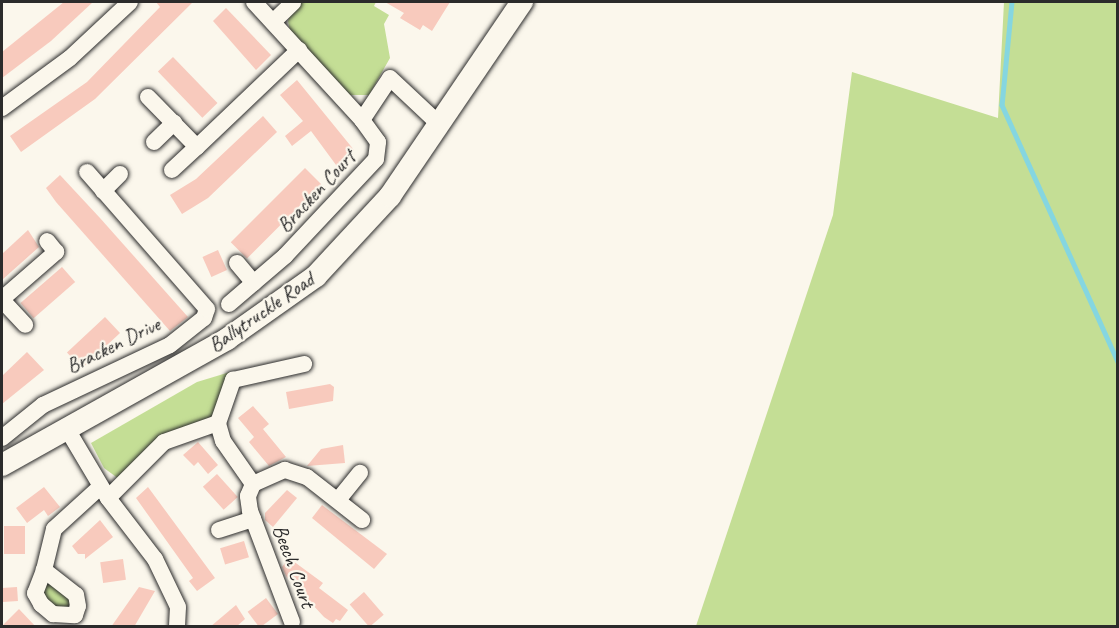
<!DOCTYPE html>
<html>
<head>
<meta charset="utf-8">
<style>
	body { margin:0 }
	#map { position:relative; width:1119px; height:628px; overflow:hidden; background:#fbf7ec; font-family:Caveat,sans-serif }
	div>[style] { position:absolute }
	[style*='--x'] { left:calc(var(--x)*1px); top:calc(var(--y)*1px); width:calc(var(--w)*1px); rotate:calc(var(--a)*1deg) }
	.green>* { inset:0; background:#c4de95 }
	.stream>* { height:4.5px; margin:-2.25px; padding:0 2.25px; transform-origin:2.25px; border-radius:2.25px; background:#85d6e0 }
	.building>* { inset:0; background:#f8cabd; transform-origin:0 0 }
	.roads { filter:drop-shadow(0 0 2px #2b2b2b) drop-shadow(0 0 2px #2b2b2b) }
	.street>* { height:16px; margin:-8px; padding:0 8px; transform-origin:8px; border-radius:8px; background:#fbf7ec }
	.secondary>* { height:22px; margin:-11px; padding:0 11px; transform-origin:11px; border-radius:11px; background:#fbf7ec }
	span { translate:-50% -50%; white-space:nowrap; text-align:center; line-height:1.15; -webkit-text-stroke:4.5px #fbf7ec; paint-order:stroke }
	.street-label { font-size:21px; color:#2b2b2b }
	.frame { position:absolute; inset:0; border:3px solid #2b2b2b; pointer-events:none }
</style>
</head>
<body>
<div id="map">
	<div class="green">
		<i style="clip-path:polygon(295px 2px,376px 2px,374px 6px,389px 15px,384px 24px,390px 58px,369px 95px,348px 95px,290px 31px,288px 21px)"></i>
		<i style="clip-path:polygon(1004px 2px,1117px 2px,1117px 626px,696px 626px,833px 215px,852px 72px,998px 118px)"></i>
		<i style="clip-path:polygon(230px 372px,221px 407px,212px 417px,119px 479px,104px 468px,91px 443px,197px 382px)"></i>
		<i style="clip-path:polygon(49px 582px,72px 598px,70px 612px,59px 611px,42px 597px,43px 586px)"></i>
	</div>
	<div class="stream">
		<i style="--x:1012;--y:2;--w:103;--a:95.5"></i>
		<i style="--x:1002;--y:105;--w:282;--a:65.7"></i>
	</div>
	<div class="building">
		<i style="clip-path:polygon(64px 2px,93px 2px,51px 41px,2px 78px,2px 52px)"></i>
		<i style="clip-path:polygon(156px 2px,193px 2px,95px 99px,21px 152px,10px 136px,87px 82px,160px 7px)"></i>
		<i style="clip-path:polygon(385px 2px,450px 2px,432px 31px,423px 25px,420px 30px,400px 18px,404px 13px)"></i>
		<i style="clip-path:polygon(226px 8px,271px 55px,256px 70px,213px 21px)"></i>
		<i style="left:173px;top:57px;width:64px;height:21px;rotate:46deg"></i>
		<i style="clip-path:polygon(297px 80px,354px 150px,339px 169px,311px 131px,292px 146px,285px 136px,303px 121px,280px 95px)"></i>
		<i style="clip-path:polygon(263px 116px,277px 132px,208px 198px,182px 214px,170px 195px,196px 179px)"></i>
		<i style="left:305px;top:168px;width:23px;height:105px;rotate:45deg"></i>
		<i style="clip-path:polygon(60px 175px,100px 218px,188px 317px,170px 331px,56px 202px,46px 188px)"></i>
		<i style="clip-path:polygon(28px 230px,39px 247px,2px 280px,2px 254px)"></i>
		<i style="left:218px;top:250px;width:22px;height:17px;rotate:66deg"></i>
		<i style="left:62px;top:267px;width:20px;height:55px;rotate:49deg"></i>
		<i style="left:105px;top:317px;width:22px;height:52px;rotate:47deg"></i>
		<i style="clip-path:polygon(27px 352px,44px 370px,2px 404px,2px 376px)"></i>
		<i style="clip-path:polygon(330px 384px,334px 387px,333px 401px,289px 409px,286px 392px)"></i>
		<i style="clip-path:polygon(253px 406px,269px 424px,263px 429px,286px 457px,269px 466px,249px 442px,254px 437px,238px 418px)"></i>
		<i style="clip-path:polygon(198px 442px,218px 465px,208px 474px,198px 462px,194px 466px,183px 455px)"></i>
		<i style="clip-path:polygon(343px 445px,345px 463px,307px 466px,321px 449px)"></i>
		<i style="left:217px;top:474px;width:31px;height:19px;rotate:48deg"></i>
		<i style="clip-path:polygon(44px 487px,60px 507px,48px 516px,44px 510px,27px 523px,16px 508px)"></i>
		<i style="clip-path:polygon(148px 487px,215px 578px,197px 591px,189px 581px,193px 578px,136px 498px)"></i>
		<i style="clip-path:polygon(287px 490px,297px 498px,273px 527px,265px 520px,265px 513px)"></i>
		<i style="clip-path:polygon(322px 505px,387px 554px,374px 569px,312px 518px)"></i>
		<i style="clip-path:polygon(100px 520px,113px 537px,85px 559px,85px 554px,78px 554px,72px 546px)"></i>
		<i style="left:4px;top:526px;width:21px;height:28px"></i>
		<i style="left:244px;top:541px;width:17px;height:25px;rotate:73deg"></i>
		<i style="clip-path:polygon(289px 558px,323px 583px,319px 588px,348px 610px,340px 621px,336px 619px,333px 623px,324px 617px,286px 576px,282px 567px)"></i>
		<i style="left:123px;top:559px;width:21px;height:23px;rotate:82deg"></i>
		<i style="left:17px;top:587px;width:14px;height:15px;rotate:86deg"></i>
		<i style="clip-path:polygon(139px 587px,155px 591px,134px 627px,111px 627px)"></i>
		<i style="left:364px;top:592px;width:30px;height:19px;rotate:49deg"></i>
		<i style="left:266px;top:598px;width:20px;height:23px;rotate:53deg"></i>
		<i style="clip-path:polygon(236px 605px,245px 619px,236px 627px,210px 627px)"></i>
		<i style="clip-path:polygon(19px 609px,36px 627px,2px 627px,2px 626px)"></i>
	</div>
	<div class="roads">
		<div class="street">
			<i style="--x:254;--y:2;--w:160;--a:47.5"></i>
			<i style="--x:273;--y:22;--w:28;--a:-44"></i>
			<i style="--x:148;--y:97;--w:70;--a:45.6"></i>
			<i style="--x:197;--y:147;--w:141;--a:-43.6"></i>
			<i style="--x:2;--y:108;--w:84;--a:-36.3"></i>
			<i style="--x:70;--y:58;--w:82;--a:-43"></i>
			<i style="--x:154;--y:142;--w:28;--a:-44"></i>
			<i style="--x:172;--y:170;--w:34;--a:-43"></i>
			<i style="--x:103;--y:191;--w:24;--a:-45"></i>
			<i style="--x:237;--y:263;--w:26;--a:50"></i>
			<i style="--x:2;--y:299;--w:72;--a:-41"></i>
			<i style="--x:56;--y:252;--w:14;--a:-129"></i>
			<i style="--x:2;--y:300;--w:34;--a:47"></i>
			<i style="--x:229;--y:304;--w:74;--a:-40.6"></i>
			<i style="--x:285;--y:256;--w:133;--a:-46.8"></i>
			<i style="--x:376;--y:159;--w:17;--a:-83"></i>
			<i style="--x:378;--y:142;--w:27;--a:-126"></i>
			<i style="--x:362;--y:120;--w:50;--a:-56.3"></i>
			<i style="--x:390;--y:78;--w:67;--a:43.2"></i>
			<i style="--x:67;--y:429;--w:80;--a:59.3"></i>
			<i style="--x:108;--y:498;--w:79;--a:-45"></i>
			<i style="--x:164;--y:442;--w:57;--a:-19.4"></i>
			<i style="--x:2;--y:438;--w:53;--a:-38.8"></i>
			<i style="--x:43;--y:405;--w:140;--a:-25.3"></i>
			<i style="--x:170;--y:345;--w:43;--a:-38.5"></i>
			<i style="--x:204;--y:318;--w:9;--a:-72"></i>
			<i style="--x:207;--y:309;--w:182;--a:-131.2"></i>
			<i style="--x:253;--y:484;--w:52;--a:-124.9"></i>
			<i style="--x:223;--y:441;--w:19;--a:-106"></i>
			<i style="--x:218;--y:423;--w:46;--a:-70.8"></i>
			<i style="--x:233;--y:380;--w:73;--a:-12.7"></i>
			<i style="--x:108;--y:498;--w:77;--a:52.4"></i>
			<i style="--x:155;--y:559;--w:53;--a:64.4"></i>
			<i style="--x:178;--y:607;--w:19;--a:93"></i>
			<i style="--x:338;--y:500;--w:35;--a:-51"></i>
			<i style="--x:219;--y:530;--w:36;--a:-18"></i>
			<i style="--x:44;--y:570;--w:25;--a:111"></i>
			<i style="--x:35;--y:593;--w:13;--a:61"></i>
			<i style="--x:41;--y:604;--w:16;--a:40"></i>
			<i style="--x:53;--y:614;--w:22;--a:3"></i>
			<i style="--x:75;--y:615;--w:9;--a:-72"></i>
			<i style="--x:78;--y:606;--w:11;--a:-100"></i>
			<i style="--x:76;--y:595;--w:41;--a:-142"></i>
			<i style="--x:44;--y:570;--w:42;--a:-76.3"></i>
			<i style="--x:54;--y:529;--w:61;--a:-42.3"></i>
			<i style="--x:292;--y:622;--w:119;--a:-110.7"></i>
			<i style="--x:250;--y:511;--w:15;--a:-98"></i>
			<i style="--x:248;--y:496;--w:13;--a:-67"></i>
			<i style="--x:253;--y:484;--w:35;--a:-24"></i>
			<i style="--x:285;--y:470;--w:23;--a:18"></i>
			<i style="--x:307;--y:477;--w:70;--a:38"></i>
		</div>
		<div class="secondary">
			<i style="--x:2;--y:465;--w:258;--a:-29.2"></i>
			<i style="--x:227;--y:339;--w:109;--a:-35.3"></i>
			<i style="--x:316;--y:276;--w:109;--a:-47.2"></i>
			<i style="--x:390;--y:196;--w:235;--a:-55.8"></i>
		</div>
	</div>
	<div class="street-label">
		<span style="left:316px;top:191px;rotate:-47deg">Bracken Court</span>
		<span style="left:261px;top:312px;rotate:-35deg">Ballytruckle Road</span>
		<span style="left:113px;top:345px;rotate:-26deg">Bracken Drive</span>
		<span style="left:294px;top:566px;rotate:70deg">Beech Court</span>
	</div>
	<div class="frame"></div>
</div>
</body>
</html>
